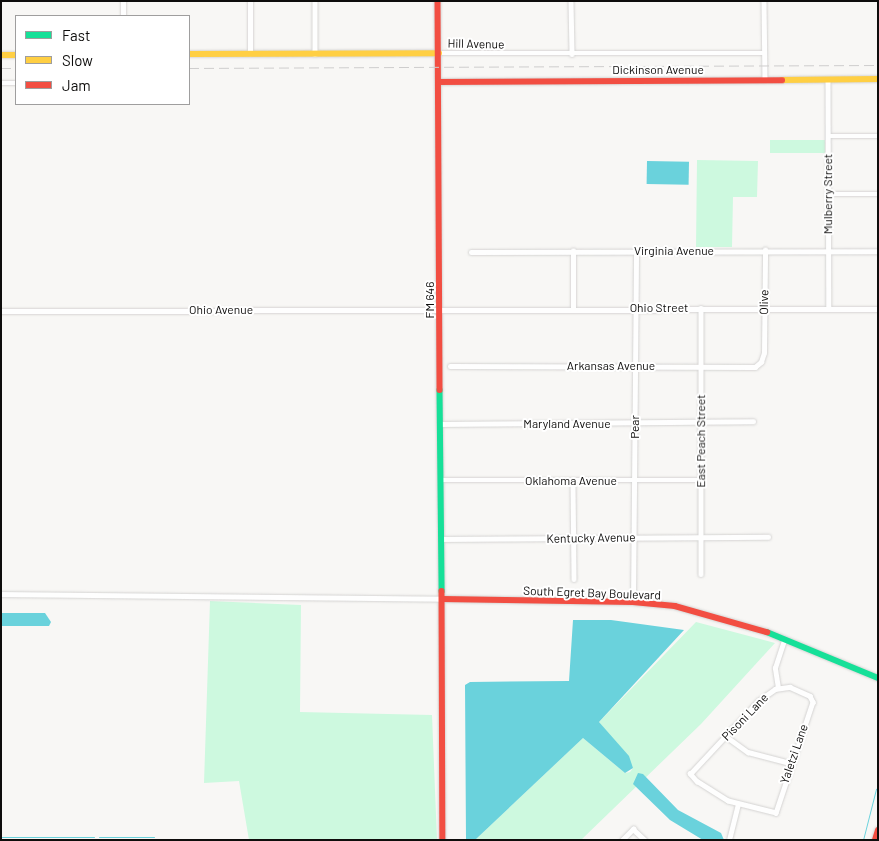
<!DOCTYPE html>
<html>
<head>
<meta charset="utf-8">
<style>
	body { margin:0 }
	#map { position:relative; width:879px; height:841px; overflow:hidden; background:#f8f7f5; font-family:Barlow,sans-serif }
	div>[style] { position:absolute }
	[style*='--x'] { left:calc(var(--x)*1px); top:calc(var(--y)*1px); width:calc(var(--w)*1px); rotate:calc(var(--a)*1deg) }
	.green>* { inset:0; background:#cdf9df; transform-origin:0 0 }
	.water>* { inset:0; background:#6ad2dc; transform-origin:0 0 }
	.stream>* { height:1px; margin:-0.5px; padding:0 0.5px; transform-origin:0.5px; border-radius:0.5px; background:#6ad2dc }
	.roads { filter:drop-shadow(0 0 1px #d4d3d2) drop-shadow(0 0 1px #d4d3d2) }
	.street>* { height:4.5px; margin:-2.25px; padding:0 2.25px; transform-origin:2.25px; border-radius:2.25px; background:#fefefe }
	.fast>* { height:5.5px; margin:-2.75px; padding:0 2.75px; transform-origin:2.75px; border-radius:2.75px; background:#16e098 }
	.slow>* { height:5.5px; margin:-2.75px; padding:0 2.75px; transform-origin:2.75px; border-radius:2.75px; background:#ffcf43 }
	.jam>* { height:5.5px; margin:-2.75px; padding:0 2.75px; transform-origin:2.75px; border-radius:2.75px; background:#f24e42 }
	.rail>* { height:1px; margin-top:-0.5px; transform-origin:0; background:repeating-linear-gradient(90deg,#cecdcd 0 10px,transparent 0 15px) }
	span { translate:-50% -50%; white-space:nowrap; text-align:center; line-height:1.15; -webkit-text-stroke:4px #fff; paint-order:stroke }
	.street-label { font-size:12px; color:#0e0d0c }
	.frame { position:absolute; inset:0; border:2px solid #0e0d0c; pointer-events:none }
	.legend { position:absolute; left:15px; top:15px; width:175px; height:90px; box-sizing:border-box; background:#fff; border:1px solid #9f9e9e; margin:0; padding:6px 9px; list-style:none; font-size:15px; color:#0e0d0c }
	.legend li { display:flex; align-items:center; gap:10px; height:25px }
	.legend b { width:25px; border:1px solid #9f9e9e }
</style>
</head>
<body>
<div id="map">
	<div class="green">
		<i style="left:770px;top:140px;width:55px;height:13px"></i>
		<i style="clip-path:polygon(697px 160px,758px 161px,757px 197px,733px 197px,732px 247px,696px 247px)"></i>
		<i style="clip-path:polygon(210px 601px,301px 605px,300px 712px,432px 715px,437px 840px,249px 840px,239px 781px,204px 783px)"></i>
		<i style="clip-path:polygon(696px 622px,775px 643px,701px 724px,581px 840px,475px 840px,583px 738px,625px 773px,630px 772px,633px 768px,599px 722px)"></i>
	</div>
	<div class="water">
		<i style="left:647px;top:161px;width:42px;height:23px;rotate:1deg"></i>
		<i style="clip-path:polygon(1px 613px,45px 613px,51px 622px,49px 626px,1px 626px)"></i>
		<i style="clip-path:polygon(573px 620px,611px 620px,684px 630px,599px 722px,629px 756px,633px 768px,625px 773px,583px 738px,475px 840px,466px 840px,465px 685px,470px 682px,569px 681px)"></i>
		<i style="clip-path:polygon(638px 773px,643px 774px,678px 810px,721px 833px,724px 840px,703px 840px,670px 820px,633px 784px)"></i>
	</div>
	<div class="stream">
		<i style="--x:1;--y:837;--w:93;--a:0"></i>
		<i style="--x:99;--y:837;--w:55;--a:0"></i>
		<i style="--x:863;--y:840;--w:53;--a:-75.7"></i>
	</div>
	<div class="roads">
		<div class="street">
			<i style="--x:315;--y:1;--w:53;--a:90"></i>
			<i style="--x:571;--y:1;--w:53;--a:88.9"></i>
			<i style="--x:764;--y:1;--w:78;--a:89.3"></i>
			<i style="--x:123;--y:16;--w:15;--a:-90"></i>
			<i style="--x:439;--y:53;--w:324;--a:0"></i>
			<i style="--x:250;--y:54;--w:53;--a:-90"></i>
			<i style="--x:828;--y:79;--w:230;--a:89.8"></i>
			<i style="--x:1;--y:83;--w:15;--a:0"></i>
			<i style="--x:828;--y:136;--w:50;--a:0"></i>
			<i style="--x:828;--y:194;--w:50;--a:0"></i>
			<i style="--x:471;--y:252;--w:407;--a:-0.1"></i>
			<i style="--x:573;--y:308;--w:57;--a:-90"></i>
			<i style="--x:701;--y:308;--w:266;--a:90"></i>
			<i style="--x:1;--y:311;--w:877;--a:-0.13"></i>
			<i style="--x:450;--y:366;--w:305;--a:0.2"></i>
			<i style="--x:755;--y:367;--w:8;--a:-40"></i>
			<i style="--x:761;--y:362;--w:9;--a:-72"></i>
			<i style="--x:764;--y:353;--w:103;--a:-89.4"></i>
			<i style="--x:440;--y:424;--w:313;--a:-0.5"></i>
			<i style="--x:441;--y:480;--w:260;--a:0"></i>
			<i style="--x:573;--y:482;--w:97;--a:89.4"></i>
			<i style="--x:441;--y:539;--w:327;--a:-0.4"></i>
			<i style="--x:1;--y:594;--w:441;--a:0.6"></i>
			<i style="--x:633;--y:602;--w:350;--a:-89.5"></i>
			<i style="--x:790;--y:687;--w:22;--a:24"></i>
			<i style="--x:810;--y:696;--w:7;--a:63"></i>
			<i style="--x:813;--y:702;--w:117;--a:108.4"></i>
			<i style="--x:776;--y:813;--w:49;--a:-166"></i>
			<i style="--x:728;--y:801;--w:36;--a:-148"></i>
			<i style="--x:697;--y:782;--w:11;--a:-131"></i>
			<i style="--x:690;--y:774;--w:100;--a:-47"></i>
			<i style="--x:758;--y:701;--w:21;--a:-35"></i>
			<i style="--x:775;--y:689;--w:15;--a:-8"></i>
			<i style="--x:778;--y:688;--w:20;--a:-99"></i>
			<i style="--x:775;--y:668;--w:29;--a:-72"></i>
			<i style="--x:727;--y:737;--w:26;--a:36"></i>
			<i style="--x:748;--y:752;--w:43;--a:14.7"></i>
			<i style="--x:622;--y:840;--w:16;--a:-45"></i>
			<i style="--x:633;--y:829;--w:16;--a:43"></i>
			<i style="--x:729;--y:840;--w:36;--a:-76"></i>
		</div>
		<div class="fast">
			<i style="--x:440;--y:390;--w:201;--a:89.4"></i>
			<i style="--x:767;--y:632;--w:120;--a:22.5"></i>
		</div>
		<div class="slow">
			<i style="--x:189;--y:54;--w:250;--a:-0.2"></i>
			<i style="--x:1;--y:55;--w:15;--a:0"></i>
			<i style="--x:782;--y:80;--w:96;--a:-0.6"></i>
		</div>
		<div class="jam">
			<i style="--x:438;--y:1;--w:389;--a:89.7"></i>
			<i style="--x:439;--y:82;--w:343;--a:-0.3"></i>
			<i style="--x:442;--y:591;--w:249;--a:89.8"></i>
			<i style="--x:442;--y:599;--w:191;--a:0.9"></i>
			<i style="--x:633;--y:602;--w:42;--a:5.4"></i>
			<i style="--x:675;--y:606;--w:96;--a:15.8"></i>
			<i style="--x:875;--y:840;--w:10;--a:-73"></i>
		</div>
	</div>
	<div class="rail">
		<i style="--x:1;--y:68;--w:15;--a:0"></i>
		<i style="--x:189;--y:68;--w:689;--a:-0.25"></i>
	</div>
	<div class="street-label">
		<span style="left:476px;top:44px;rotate:1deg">Hill Avenue</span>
		<span style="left:658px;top:70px">Dickinson Avenue</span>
		<span style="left:828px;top:194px;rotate:-90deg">Mulberry Street</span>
		<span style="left:674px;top:251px">Virginia Avenue</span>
		<span style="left:430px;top:300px;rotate:-90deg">FM 646</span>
		<span style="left:764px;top:302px;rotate:-89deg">Olive</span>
		<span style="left:659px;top:308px">Ohio Street</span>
		<span style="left:221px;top:310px">Ohio Avenue</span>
		<span style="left:611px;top:366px">Arkansas Avenue</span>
		<span style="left:567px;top:424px">Maryland Avenue</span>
		<span style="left:635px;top:427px;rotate:-90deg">Pear</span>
		<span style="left:701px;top:441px;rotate:-90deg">East Peach Street</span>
		<span style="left:571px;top:481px">Oklahoma Avenue</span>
		<span style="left:591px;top:538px;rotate:-1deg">Kentucky Avenue</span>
		<span style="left:592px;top:593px;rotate:2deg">South Egret Bay Boulevard</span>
		<span style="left:745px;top:717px;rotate:-46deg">Pisoni Lane</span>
		<span style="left:794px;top:754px;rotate:-71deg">Yaletzi Lane</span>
	</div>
	<div class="frame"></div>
	<ul class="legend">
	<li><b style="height:6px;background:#16e098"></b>Fast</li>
	<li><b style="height:6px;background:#ffcf43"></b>Slow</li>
	<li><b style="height:6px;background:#f24e42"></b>Jam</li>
	</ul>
</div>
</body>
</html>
